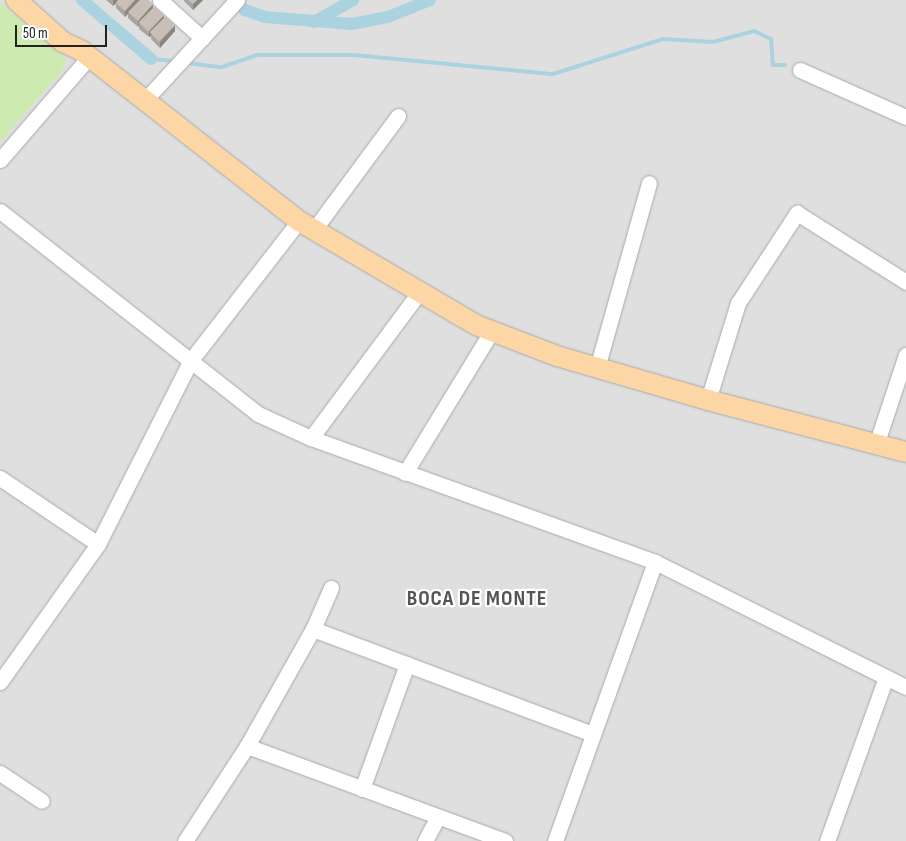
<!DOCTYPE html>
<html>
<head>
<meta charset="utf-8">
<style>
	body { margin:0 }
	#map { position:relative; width:906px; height:841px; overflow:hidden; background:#f2efe9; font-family:"Sofia Sans Condensed",sans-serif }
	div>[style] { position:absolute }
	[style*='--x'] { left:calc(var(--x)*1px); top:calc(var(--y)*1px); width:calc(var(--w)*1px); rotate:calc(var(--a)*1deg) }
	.residential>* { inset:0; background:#e0dfdf; transform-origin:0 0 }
	.grass>* { inset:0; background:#cdebb0 }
	.stream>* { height:4px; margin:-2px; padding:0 2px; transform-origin:2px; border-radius:2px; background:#aad3df }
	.canal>* { height:12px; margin:-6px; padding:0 6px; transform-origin:6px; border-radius:6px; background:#aad3df }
	.roads { filter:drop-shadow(0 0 1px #a9a9a9) drop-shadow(0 0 1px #a9a9a9) }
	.minor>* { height:15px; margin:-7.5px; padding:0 7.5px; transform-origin:7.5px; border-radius:7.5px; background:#fff }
	.major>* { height:20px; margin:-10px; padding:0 10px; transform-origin:10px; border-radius:10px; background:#fcd6a4 }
	.wall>* { inset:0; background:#aba49e }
	.shaded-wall>* { inset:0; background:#8b8681 }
	.building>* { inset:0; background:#c7bfb8; transform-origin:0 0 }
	span { translate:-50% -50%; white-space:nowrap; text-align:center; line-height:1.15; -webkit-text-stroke:4.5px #fff; paint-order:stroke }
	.district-label { font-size:22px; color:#555; font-weight:700; letter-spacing:1px }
	.scale { position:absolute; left:15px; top:25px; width:92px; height:22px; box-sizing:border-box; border:2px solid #222; border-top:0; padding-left:6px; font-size:15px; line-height:18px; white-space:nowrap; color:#222; -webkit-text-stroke:4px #fff; paint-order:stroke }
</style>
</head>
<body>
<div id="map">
	<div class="residential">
		<i style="left:0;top:0;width:906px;height:841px"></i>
	</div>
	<div class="grass">
		<i style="clip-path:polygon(0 2px,66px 59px,62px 71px,0 142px)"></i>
	</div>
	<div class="stream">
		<i style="--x:151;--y:59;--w:24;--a:5"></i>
		<i style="--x:187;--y:63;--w:35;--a:7"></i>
		<i style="--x:222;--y:67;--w:36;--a:-19"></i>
		<i style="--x:256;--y:55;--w:98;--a:0"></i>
		<i style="--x:354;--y:55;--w:200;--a:5.5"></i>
		<i style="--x:553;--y:74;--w:115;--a:-17.7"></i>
		<i style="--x:663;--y:39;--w:50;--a:3.4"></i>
		<i style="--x:713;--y:42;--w:42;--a:-15"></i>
		<i style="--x:754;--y:31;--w:19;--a:25"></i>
		<i style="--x:771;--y:39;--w:26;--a:86"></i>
		<i style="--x:773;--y:65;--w:12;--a:0"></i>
	</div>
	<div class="canal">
		<i style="--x:82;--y:0;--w:91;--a:40.5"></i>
		<i style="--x:233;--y:0;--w:16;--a:40"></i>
		<i style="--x:245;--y:10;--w:21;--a:19"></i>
		<i style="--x:265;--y:17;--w:87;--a:4.6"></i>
		<i style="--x:352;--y:24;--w:37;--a:-11"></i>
		<i style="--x:388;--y:17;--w:45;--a:-22"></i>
		<i style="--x:314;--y:22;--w:45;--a:-29.4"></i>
	</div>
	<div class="roads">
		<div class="minor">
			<i style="--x:160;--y:0;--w:57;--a:42.1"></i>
			<i style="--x:800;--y:70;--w:116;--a:23.9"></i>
			<i style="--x:145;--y:100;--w:136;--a:-47.4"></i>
			<i style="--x:0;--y:160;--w:136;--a:-49.2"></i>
			<i style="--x:0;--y:211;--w:328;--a:38.2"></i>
			<i style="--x:258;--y:414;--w:58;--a:24.4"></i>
			<i style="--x:311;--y:438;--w:366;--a:19.8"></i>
			<i style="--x:655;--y:562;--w:280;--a:26.5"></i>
			<i style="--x:313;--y:231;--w:143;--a:-53.5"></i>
			<i style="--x:597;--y:368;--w:192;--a:-74.3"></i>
			<i style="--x:708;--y:400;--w:102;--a:-72.8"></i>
			<i style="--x:738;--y:303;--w:108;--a:-56.8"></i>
			<i style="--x:797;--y:213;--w:129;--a:32.3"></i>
			<i style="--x:311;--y:438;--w:179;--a:-53.4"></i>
			<i style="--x:876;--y:445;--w:95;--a:-71.6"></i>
			<i style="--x:405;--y:473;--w:165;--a:-58.6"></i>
			<i style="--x:0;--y:478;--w:118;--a:34"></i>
			<i style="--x:313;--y:629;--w:299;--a:20.6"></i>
			<i style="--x:0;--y:682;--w:169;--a:-54.6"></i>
			<i style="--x:98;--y:544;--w:206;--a:-63.2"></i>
			<i style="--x:191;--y:360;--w:176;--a:-52.2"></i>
			<i style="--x:247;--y:746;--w:275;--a:20.2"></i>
			<i style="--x:0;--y:773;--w:50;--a:33.7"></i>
			<i style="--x:362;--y:789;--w:133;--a:-70.2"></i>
			<i style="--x:185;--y:841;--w:113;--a:-56.9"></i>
			<i style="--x:247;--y:746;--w:134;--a:-60.6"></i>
			<i style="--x:313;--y:629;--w:45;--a:-66.3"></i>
			<i style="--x:425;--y:841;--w:26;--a:-62"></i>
			<i style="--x:555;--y:841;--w:296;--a:-70.3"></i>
			<i style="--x:827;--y:841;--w:174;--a:-70.2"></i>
		</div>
		<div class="major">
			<i style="--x:16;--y:0;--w:63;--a:41.8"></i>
			<i style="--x:63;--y:42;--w:21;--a:25"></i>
			<i style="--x:82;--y:51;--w:276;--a:38.1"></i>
			<i style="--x:299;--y:221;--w:205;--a:30.4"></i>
			<i style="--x:476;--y:325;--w:87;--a:20.9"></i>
			<i style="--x:557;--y:356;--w:157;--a:16.2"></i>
			<i style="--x:708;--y:400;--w:205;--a:14.7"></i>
		</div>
	</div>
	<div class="wall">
		<i style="clip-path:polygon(106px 0,148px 0,153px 8px,164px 18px,175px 31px,160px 48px,151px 39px,151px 36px,149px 37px,139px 29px,139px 25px,138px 27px,128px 18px,128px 14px,125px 17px,116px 8px,116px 4px,113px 6px)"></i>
		<i style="clip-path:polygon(184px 0,203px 0,193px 10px,184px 1px)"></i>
	</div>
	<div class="shaded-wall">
		<i style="clip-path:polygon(113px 0,119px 0,113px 6px)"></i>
		<i style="clip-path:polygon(135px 0,140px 0,125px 17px,125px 11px)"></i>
		<i style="clip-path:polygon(197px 0,203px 0,193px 10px,193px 4px)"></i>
		<i style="clip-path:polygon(153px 4px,153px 10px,139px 23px,139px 25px,138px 27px,138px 21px)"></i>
		<i style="clip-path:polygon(164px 15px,164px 21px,151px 33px,151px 36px,149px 37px,149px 32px)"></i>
		<i style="clip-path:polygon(175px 25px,175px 31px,160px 48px,160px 42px)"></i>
	</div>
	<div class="building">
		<i style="clip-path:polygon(118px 0,135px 0,125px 11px,116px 3px)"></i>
		<i style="clip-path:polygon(140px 0,148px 0,153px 4px,138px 21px,128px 12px)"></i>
		<i style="clip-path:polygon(188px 0,197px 0,193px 4px)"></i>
		<i style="left:155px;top:6px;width:13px;height:23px;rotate:45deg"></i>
		<i style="left:166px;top:16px;width:13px;height:23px;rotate:45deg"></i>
	</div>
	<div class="district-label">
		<span style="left:477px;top:599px">BOCA DE MONTE</span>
	</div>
	<div class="scale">50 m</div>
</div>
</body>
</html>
